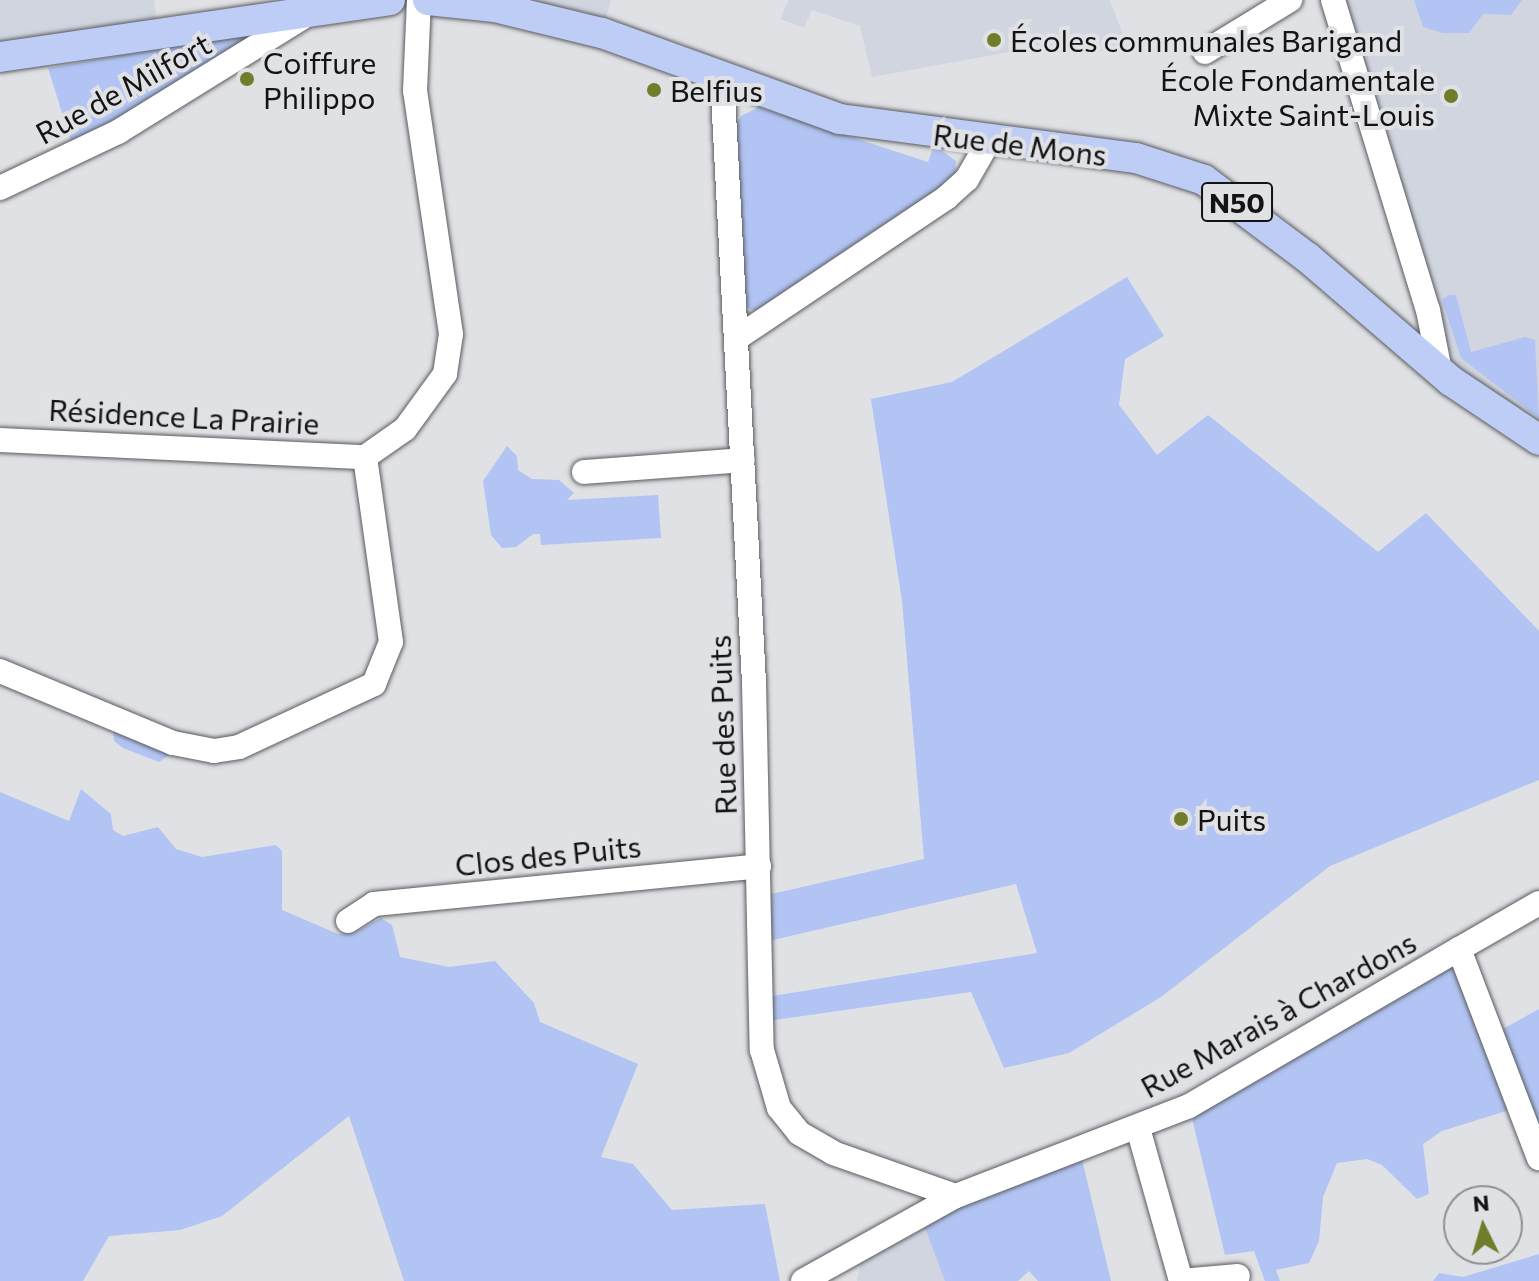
<!DOCTYPE html>
<html>
<head>
<meta charset="utf-8">
<style>
	body { margin:0 }
	#map { position:relative; width:1539px; height:1281px; overflow:hidden; background:#e0e1e5; font-family:Commissioner,sans-serif }
	div>[style] { position:absolute }
	[style*='--x'] { left:calc(var(--x)*1px); top:calc(var(--y)*1px); width:calc(var(--w)*1px); rotate:calc(var(--a)*1deg) }
	.built>* { inset:0; background:#d1d5e0 }
	.green>* { inset:0; background:#b2c4f3 }
	.roads { filter:drop-shadow(0 0 2px #5a5b5f) drop-shadow(0 0 2px #5a5b5f) }
	.minor>* { height:24px; margin:-12px; padding:0 12px; transform-origin:12px; border-radius:12px; background:#fff }
	.major>* { height:30px; margin:-15px; padding:0 15px; transform-origin:15px; border-radius:15px; background:#becdf6 }
	.dots>* { width:22px; height:22px; translate:-50% -50%; box-sizing:border-box; border:4px solid #e0e1e5; border-radius:50% }
	span { translate:-50% -50%; white-space:nowrap; text-align:center; line-height:1.15; -webkit-text-stroke:8px #e0e1e5; paint-order:stroke }
	.shield-label span { padding:2px 6px; background:#e0e1e5; border:2px solid; border-radius:6px; -webkit-text-stroke-width:0 }
	.shield-label { font-size:28px; color:#131314; font-weight:700 }
	.poi-label { font-size:30px; color:#131314 }
	.left { translate:0 -50%; text-align:left }
	.right { translate:-100% -50%; text-align:right }
	.street-label { font-size:30px; color:#131314 }
	.north { position:absolute; left:1443px; top:1185px; width:80px; height:80px; box-sizing:border-box; background:#e0e1e5; border:2px solid #8e8f91; border-radius:50%; rotate:355deg; font-size:22px; font-weight:700; line-height:32px; text-align:center; color:#131314 }
	.north::after { content:''; display:block; margin:auto; width:28px; height:36px; background:#707e2c; clip-path:polygon(50% 0,100% 100%,50% 72%,0 100%) }
</style>
</head>
<body>
<div id="map">
	<div class="built">
		<i style="clip-path:polygon(0 0,154px 0,158px 32px,0 57px)"></i>
		<i style="clip-path:polygon(428px 0,611px 0,602px 33px)"></i>
		<i style="clip-path:polygon(789px 0,1110px 0,1129px 51px,1010px 52px,872px 77px,860px 26px,812px 10px,804px 28px,780px 19px)"></i>
		<i style="clip-path:polygon(1333px 0,1539px 0,1539px 440px,1451px 381px)"></i>
		<i style="clip-path:polygon(920px 1215px,945px 1281px,857px 1281px,864px 1245px)"></i>
	</div>
	<div class="green">
		<i style="clip-path:polygon(1414px 0,1522px 0,1511px 15px,1483px 14px,1469px 33px,1443px 33px,1423px 27px)"></i>
		<i style="clip-path:polygon(245px 34px,250px 41px,72px 145px,48px 68px)"></i>
		<i style="clip-path:polygon(759px 107px,928px 162px,933px 148px,941px 150px,956px 161px,955px 179px,761px 311px,751px 310px,746px 306px,736px 125px,741px 116px)"></i>
		<i style="clip-path:polygon(1127px 277px,1164px 336px,1125px 359px,1119px 405px,1157px 455px,1208px 415px,1378px 552px,1426px 513px,1539px 631px,1539px 780px,1330px 866px,1161px 997px,1069px 1053px,1004px 1068px,971px 992px,761px 1022px,760px 998px,1037px 953px,1016px 884px,760px 943px,759px 897px,924px 859px,902px 601px,871px 399px,952px 382px)"></i>
		<i style="clip-path:polygon(1448px 295px,1456px 295px,1471px 352px,1525px 337px,1535px 340px,1539px 418px,1461px 358px,1442px 300px)"></i>
		<i style="clip-path:polygon(507px 446px,517px 456px,518px 470px,532px 479px,559px 480px,574px 493px,567px 500px,658px 495px,661px 538px,541px 545px,540px 534px,533px 534px,516px 547px,502px 548px,491px 535px,483px 481px)"></i>
		<i style="clip-path:polygon(113px 729px,172px 753px,159px 762px,123px 748px,114px 741px)"></i>
		<i style="clip-path:polygon(81px 789px,111px 814px,113px 830px,123px 836px,158px 827px,176px 849px,202px 857px,276px 845px,282px 851px,282px 910px,338px 934px,354px 933px,381px 918px,392px 925px,400px 957px,449px 967px,495px 961px,534px 1003px,540px 1022px,638px 1064px,601px 1157px,633px 1164px,672px 1210px,765px 1204px,780px 1281px,404px 1281px,349px 1116px,222px 1216px,180px 1230px,109px 1236px,83px 1281px,0 1281px,0 792px,69px 821px)"></i>
		<i style="clip-path:polygon(1459px 949px,1492px 1035px,1539px 1009px,1539px 1159px,1519px 1107px,1442px 1131px,1423px 1144px,1429px 1194px,1417px 1199px,1382px 1165px,1367px 1159px,1337px 1163px,1323px 1197px,1319px 1241px,1309px 1263px,1276px 1270px,1280px 1281px,1265px 1281px,1254px 1251px,1225px 1255px,1189px 1106px)"></i>
		<i style="clip-path:polygon(1080px 1151px,1111px 1281px,1038px 1281px,1029px 1271px,1018px 1281px,945px 1281px,920px 1215px)"></i>
		<i style="clip-path:polygon(1539px 1254px,1539px 1281px,1433px 1281px,1439px 1273px,1463px 1277px)"></i>
	</div>
	<div class="roads">
		<div class="minor">
			<i style="--x:1333;--y:0;--w:324;--a:73"></i>
			<i style="--x:1428;--y:310;--w:62;--a:78.9"></i>
			<i style="--x:1205;--y:52;--w:100;--a:-31.5"></i>
			<i style="--x:722;--y:76;--w:608;--a:86.98"></i>
			<i style="--x:754;--y:683;--w:367;--a:88.8"></i>
			<i style="--x:762;--y:1050;--w:60;--a:73.7"></i>
			<i style="--x:779;--y:1108;--w:32;--a:51"></i>
			<i style="--x:799;--y:1133;--w:39;--a:30"></i>
			<i style="--x:833;--y:1153;--w:130;--a:19.3"></i>
			<i style="--x:956;--y:1196;--w:250;--a:-21.1"></i>
			<i style="--x:1189;--y:1106;--w:312;--a:-30.2"></i>
			<i style="--x:0;--y:188;--w:131;--a:-25.4"></i>
			<i style="--x:118;--y:132;--w:224;--a:-31.8"></i>
			<i style="--x:737;--y:338;--w:252;--a:-33.8"></i>
			<i style="--x:946;--y:198;--w:28;--a:-42"></i>
			<i style="--x:967;--y:179;--w:44;--a:-59.9"></i>
			<i style="--x:0;--y:440;--w:365;--a:2.7"></i>
			<i style="--x:365;--y:457;--w:49;--a:-35"></i>
			<i style="--x:405;--y:429;--w:68;--a:-54"></i>
			<i style="--x:445;--y:374;--w:40;--a:-81.5"></i>
			<i style="--x:451;--y:334;--w:246;--a:-98.4"></i>
			<i style="--x:415;--y:91;--w:91;--a:-87.5"></i>
			<i style="--x:584;--y:472;--w:159;--a:-4.3"></i>
			<i style="--x:0;--y:671;--w:187;--a:22.6"></i>
			<i style="--x:173;--y:743;--w:42;--a:11"></i>
			<i style="--x:214;--y:751;--w:25;--a:-9"></i>
			<i style="--x:239;--y:747;--w:149;--a:-25"></i>
			<i style="--x:374;--y:684;--w:45;--a:-68"></i>
			<i style="--x:391;--y:642;--w:187;--a:-98"></i>
			<i style="--x:1539;--y:903;--w:92;--a:150.1"></i>
			<i style="--x:1459;--y:949;--w:224;--a:69.1"></i>
			<i style="--x:348;--y:921;--w:31;--a:-33"></i>
			<i style="--x:374;--y:904;--w:387;--a:-5.6"></i>
			<i style="--x:1138;--y:1128;--w:159;--a:74.3"></i>
			<i style="--x:1181;--y:1281;--w:57;--a:-5"></i>
			<i style="--x:803;--y:1281;--w:175;--a:-29.1"></i>
		</div>
		<div class="major">
			<i style="--x:428;--y:0;--w:67;--a:6"></i>
			<i style="--x:495;--y:7;--w:110;--a:13.7"></i>
			<i style="--x:602;--y:33;--w:253;--a:19.9"></i>
			<i style="--x:840;--y:119;--w:299;--a:7.5"></i>
			<i style="--x:1136;--y:158;--w:71;--a:17.9"></i>
			<i style="--x:1204;--y:180;--w:130;--a:36.9"></i>
			<i style="--x:1308;--y:258;--w:189;--a:40.7"></i>
			<i style="--x:1451;--y:381;--w:106;--a:33.8"></i>
			<i style="--x:0;--y:57;--w:394;--a:-8.3"></i>
		</div>
	</div>
	<div class="dots">
		<i style="left:994px;top:40px;background:#707e2c"></i>
		<i style="left:247px;top:79px;background:#707e2c"></i>
		<i style="left:654px;top:90px;background:#707e2c"></i>
		<i style="left:1451px;top:96px;background:#707e2c"></i>
		<i style="left:1181px;top:819px;background:#707e2c"></i>
	</div>
	<div class="shield-label">
		<span style="left:1237px;top:202px">N50</span>
	</div>
	<div class="poi-label">
		<span class="left" style="left:1010px;top:40px">Écoles communales Barigand</span>
		<span class="left" style="left:263px;top:79px">Coiffure<br>Philippo</span>
		<span class="right" style="left:1435px;top:96px">École Fondamentale<br>Mixte Saint-Louis</span>
		<span class="left" style="left:670px;top:90px">Belfius</span>
		<span class="left" style="left:1197px;top:819px">Puits</span>
	</div>
	<div class="street-label">
		<span style="left:123px;top:88px;rotate:-29deg">Rue de Milfort</span>
		<span style="left:1020px;top:144px;rotate:7deg">Rue de Mons</span>
		<span style="left:184px;top:416px;rotate:3deg">Résidence La Prairie</span>
		<span style="left:722px;top:725px;rotate:-92deg">Rue des Puits</span>
		<span style="left:548px;top:855px;rotate:-6deg">Clos des Puits</span>
		<span style="left:1278px;top:1014px;rotate:-29deg">Rue Marais à Chardons</span>
	</div>
	<div class="north">N</div>
</div>
</body>
</html>
